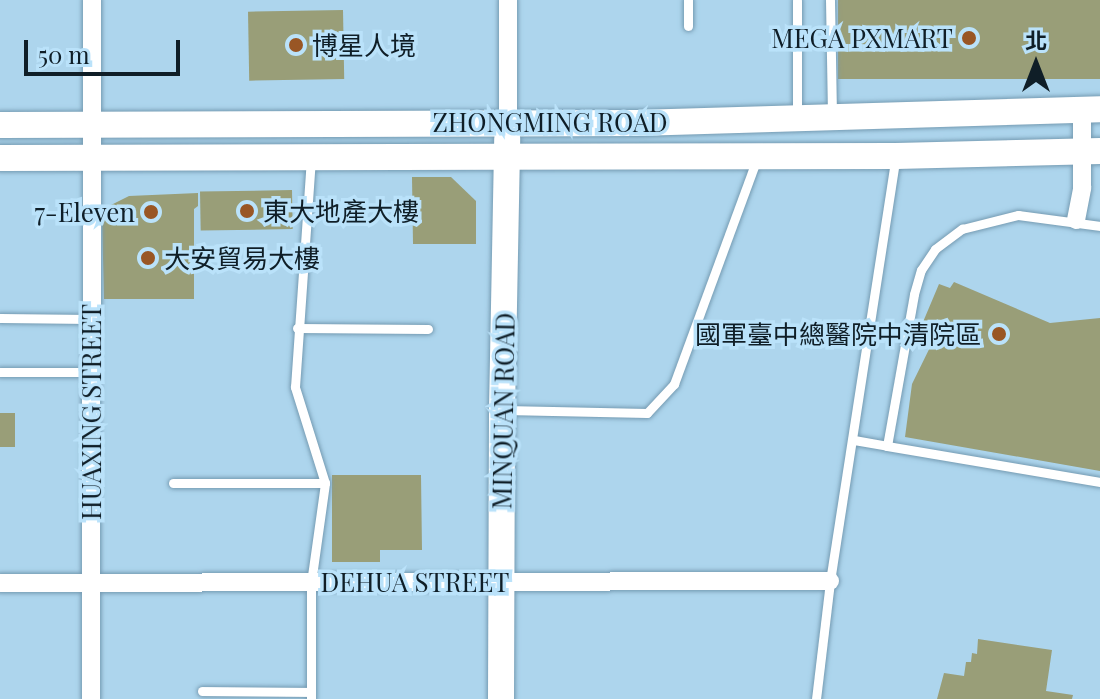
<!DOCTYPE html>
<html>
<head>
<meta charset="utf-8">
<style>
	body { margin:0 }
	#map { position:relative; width:1100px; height:699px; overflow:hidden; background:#add5ed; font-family:"Playfair Display","Noto Sans TC",serif }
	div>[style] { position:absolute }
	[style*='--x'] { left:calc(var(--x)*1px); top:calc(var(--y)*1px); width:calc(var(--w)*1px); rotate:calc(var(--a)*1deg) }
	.building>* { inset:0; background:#999e78; transform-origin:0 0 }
	.roads { filter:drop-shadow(0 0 2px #759bb2) drop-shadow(0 0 2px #759bb2) }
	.lane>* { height:9px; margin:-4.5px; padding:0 4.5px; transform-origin:4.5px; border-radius:4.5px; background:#fff }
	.street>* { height:18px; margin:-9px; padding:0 9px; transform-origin:9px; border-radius:9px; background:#fff }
	.secondary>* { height:26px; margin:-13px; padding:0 13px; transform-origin:13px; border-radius:13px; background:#fff }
	.dots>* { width:22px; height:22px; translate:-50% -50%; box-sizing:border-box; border:4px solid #bae2fa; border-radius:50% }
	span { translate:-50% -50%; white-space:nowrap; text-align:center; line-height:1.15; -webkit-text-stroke:7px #bae2fa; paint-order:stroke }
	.poi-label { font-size:26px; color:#0f1e27 }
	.right { translate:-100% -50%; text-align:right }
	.left { translate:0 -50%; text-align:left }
	.street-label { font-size:26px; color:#0f1e27 }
	.north { position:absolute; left:996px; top:24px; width:80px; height:80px; -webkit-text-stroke:6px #bae2fa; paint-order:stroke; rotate:0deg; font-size:22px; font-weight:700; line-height:32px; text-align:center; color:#0f1e27 }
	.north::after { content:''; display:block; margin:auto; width:28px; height:36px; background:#0f1e27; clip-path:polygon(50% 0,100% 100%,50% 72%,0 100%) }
	.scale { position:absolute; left:24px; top:40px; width:156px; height:36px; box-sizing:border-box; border:4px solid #0f1e27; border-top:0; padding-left:10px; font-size:24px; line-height:28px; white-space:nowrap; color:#0f1e27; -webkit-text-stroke:6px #bae2fa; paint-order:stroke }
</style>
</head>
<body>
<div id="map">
	<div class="building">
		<i style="left:838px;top:0;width:262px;height:79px"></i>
		<i style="left:343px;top:10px;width:69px;height:95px;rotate:89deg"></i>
		<i style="clip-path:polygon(412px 177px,451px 177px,476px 201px,476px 244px,413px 244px)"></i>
		<i style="left:292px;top:190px;width:39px;height:92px;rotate:89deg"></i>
		<i style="clip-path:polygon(198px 193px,198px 206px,194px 209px,194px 299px,104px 299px,102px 217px,111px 205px,129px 196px)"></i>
		<i style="clip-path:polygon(954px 282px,1050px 323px,1100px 318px,1100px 471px,905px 437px,912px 384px,938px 331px,923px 322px,939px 284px,950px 288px)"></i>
		<i style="left:0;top:413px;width:15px;height:34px"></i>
		<i style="clip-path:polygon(332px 475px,421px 475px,422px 550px,380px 550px,380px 562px,332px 562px)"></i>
		<i style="clip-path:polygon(978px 639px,1052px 650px,1046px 691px,1073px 695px,1072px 699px,937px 699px,944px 673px,964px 676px,966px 662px,971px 662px,972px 653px,977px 654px)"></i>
	</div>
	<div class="roads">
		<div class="lane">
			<i style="--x:688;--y:0;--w:26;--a:90"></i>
			<i style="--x:797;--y:0;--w:117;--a:90"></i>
			<i style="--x:830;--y:0;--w:115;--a:89"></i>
			<i style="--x:0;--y:318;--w:91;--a:0.6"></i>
			<i style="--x:297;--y:328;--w:131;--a:0.4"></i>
			<i style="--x:0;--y:372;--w:91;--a:0"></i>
			<i style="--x:505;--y:410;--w:142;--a:1.2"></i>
			<i style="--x:647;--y:413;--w:40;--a:-47"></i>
			<i style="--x:674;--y:384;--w:240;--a:-69.8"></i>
			<i style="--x:854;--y:440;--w:34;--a:10"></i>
			<i style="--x:887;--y:446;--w:154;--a:-79.9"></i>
			<i style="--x:914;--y:294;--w:25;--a:-74"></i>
			<i style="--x:921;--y:270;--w:25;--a:-56"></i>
			<i style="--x:935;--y:249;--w:34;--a:-37"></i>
			<i style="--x:962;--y:229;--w:58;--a:-14"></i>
			<i style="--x:1018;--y:215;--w:83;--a:7.6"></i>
			<i style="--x:887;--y:446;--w:216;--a:9.6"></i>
			<i style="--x:173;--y:483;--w:152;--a:0"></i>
			<i style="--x:202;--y:691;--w:109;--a:0.5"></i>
			<i style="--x:311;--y:699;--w:116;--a:-90"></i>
			<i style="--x:311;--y:583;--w:101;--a:-82"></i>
			<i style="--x:325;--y:483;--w:101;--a:-107.4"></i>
			<i style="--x:295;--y:387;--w:227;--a:-86"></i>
			<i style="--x:816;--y:699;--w:119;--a:-83.2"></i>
			<i style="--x:830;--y:581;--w:426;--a:-81.2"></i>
		</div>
		<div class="street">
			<i style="--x:508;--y:123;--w:123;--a:-90"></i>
			<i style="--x:1076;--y:220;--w:33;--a:-79"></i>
			<i style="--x:1082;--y:188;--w:79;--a:-90"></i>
			<i style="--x:0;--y:583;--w:830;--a:-0.14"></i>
			<i style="--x:91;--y:699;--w:699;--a:-89.92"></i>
		</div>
		<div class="secondary">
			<i style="--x:0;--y:125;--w:637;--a:-0.18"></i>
			<i style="--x:637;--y:123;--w:463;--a:-1.7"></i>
			<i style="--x:0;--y:158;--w:896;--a:-0.13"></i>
			<i style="--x:896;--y:156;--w:204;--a:-1.4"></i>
			<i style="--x:501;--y:699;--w:289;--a:-89.8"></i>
			<i style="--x:502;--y:410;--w:271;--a:-88.9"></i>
		</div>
	</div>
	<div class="dots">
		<i style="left:969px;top:38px;background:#995625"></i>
		<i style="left:296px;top:45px;background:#995625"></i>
		<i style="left:247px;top:211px;background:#995625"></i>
		<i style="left:151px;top:212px;background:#995625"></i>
		<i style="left:148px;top:258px;background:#995625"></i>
		<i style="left:999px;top:334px;background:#995625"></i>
	</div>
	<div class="poi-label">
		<span class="right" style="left:953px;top:38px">MEGA PXMART</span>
		<span class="left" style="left:312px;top:45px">博星人境</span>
		<span class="left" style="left:263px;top:211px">東大地產大樓</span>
		<span class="right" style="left:135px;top:212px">7-Eleven</span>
		<span class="left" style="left:164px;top:258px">大安貿易大樓</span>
		<span class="right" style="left:981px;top:334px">國軍臺中總醫院中清院區</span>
	</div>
	<div class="street-label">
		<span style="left:550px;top:122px">ZHONGMING ROAD</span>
		<span style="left:503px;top:411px;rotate:-89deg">MINQUAN ROAD</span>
		<span style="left:91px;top:412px;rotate:-90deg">HUAXING STREET</span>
		<span style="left:415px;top:582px">DEHUA STREET</span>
	</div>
	<div class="north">北</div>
	<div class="scale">50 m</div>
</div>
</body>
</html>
